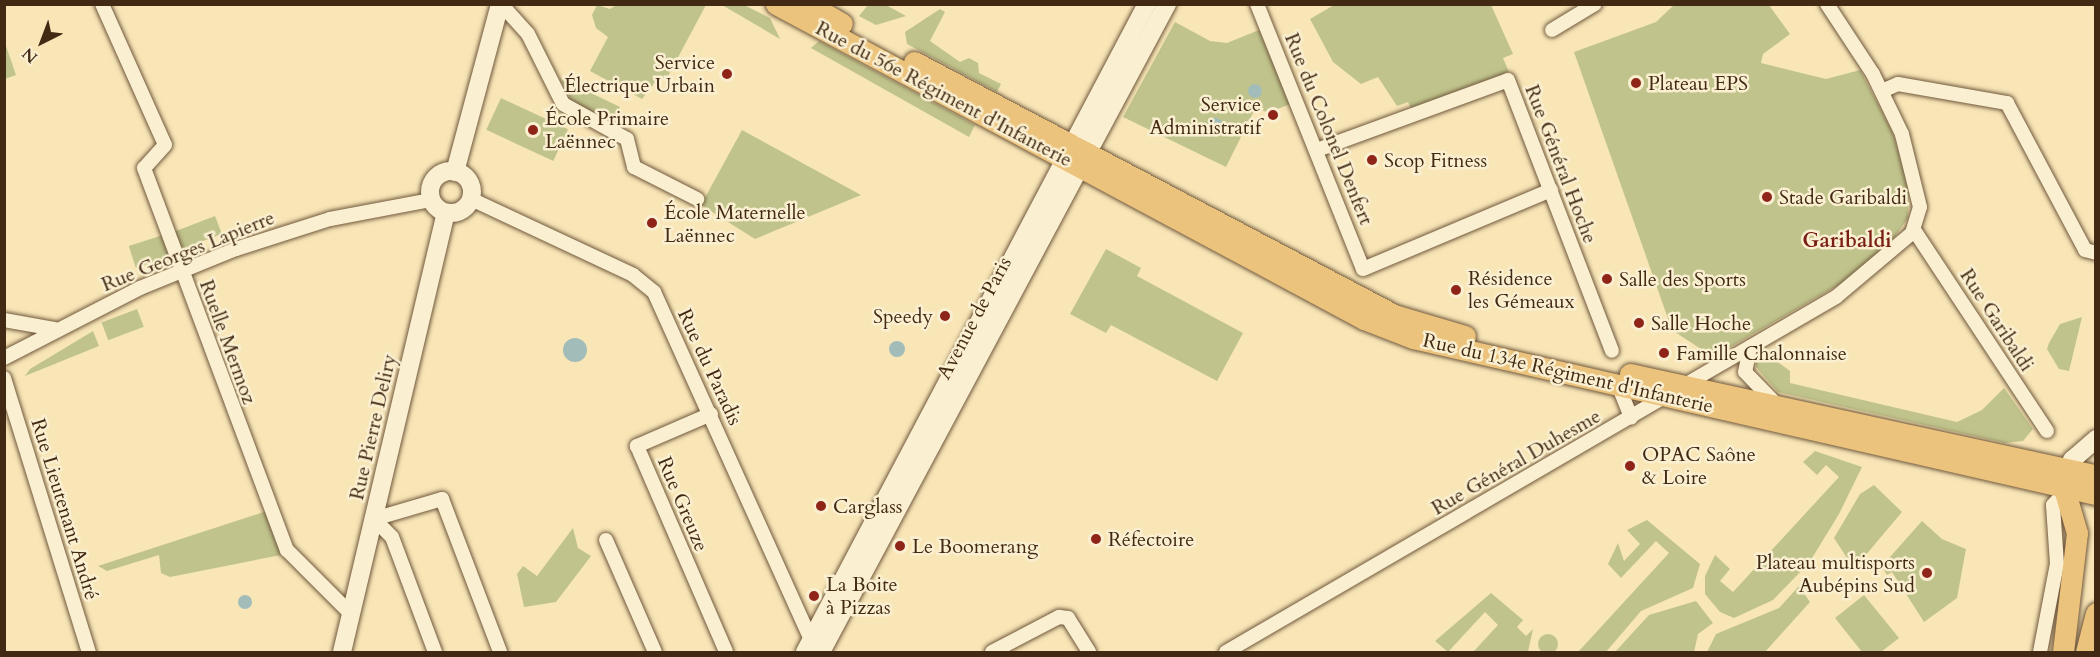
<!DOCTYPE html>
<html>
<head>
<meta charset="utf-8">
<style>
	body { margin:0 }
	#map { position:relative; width:2100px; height:657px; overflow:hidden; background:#f8e6b7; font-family:Cardo,serif }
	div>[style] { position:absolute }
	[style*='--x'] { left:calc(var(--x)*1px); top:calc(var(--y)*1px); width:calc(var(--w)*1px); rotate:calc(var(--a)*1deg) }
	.green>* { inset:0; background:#c0c48c; transform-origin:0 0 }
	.round { border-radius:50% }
	.water>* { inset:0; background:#a2bdb9 }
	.roads { filter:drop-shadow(0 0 2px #70583d) drop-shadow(0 0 2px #70583d) }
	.street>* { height:14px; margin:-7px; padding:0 7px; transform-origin:7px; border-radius:7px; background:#faefd0 }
	.secondary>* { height:18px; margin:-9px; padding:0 9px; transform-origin:9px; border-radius:9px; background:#faefd0 }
	.secondary>.ring { margin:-9px; padding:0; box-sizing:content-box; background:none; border:18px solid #faefd0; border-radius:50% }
	.primary>* { height:21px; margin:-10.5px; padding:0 10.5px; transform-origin:10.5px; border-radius:10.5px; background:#ecc37c }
	.dots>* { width:16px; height:16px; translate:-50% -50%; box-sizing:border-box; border:3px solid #faefd0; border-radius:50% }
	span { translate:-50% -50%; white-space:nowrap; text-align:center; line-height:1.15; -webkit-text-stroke:5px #faefd0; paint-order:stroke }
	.poi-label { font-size:20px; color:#422914 }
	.right { translate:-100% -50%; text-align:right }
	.left { translate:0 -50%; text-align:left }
	.street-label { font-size:20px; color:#422914 }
	.neighbourhood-label { font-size:21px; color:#7a1f14; font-weight:700 }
	.frame { position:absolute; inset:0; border:6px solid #422914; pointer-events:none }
	.north { position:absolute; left:12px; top:12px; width:60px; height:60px; -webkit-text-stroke:4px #faefd0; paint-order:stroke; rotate:222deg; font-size:16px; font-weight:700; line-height:24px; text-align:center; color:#422914 }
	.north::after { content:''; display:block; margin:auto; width:21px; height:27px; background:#422914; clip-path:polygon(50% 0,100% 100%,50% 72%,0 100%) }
</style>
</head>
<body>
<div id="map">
	<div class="green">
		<i style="clip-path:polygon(618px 4px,706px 5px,667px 78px,656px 81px,642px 99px,590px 71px,608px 37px,596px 28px,592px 15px,597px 5px,610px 9px)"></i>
		<i style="clip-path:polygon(722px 5px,744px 5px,770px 18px,780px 39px)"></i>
		<i style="clip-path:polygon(868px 5px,886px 5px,906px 16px,876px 25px,859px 16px)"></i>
		<i style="clip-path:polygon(1334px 5px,1491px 5px,1513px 54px,1503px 58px,1509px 72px,1411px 108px,1408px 102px,1397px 106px,1378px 77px,1361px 84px,1333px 62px,1310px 19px)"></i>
		<i style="clip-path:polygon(1674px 5px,1769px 5px,1790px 34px,1763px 54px,1761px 63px,1826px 79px,1860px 70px,1892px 131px,1909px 186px,1908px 218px,1887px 248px,1842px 283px,1713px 357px,1672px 330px,1574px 52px,1656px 22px)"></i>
		<i style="clip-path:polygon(940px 9px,945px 12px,930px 41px,960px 62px,969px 58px,978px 63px,979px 73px,1001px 84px,997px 92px,907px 44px,905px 32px)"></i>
		<i style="clip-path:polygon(1175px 22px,1210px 41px,1227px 43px,1259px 30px,1290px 104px,1268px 113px,1256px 107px,1226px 167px,1123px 117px)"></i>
		<i style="clip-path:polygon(4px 40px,16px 75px,5px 79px,4px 79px)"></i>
		<i style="clip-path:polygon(819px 41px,975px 125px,969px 137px,811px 48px)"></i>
		<i style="clip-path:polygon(560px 78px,620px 107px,613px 124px,572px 102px)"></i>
		<i style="left:501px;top:98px;width:74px;height:35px;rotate:25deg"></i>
		<i style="clip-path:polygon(742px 130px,861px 195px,755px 239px,701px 205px)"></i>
		<i style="left:215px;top:216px;width:19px;height:48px;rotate:69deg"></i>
		<i style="left:163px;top:235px;width:23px;height:36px;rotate:72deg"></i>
		<i style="clip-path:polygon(1106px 249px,1141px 268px,1137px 276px,1243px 333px,1217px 381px,1111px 325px,1106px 333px,1070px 314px)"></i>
		<i style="left:137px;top:309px;width:19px;height:38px;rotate:69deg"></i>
		<i style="clip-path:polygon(2082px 317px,2069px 371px,2059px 369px,2047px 349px,2049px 343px,2060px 324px)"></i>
		<i style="clip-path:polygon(93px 331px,99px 346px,25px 376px,30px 369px)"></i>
		<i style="clip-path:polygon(1761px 350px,1790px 371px,1790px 383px,1957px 422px,1982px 410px,2004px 388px,2033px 429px,2023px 441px,2005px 443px,1778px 392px,1756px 367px,1756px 354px)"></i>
		<i style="clip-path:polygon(1815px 451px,1862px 467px,1839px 514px,1809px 563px,1773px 600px,1734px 618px,1720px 612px,1705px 594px,1705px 576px,1715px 555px,1730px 569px,1720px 581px,1733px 592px,1839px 477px,1826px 465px,1817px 475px,1803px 462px)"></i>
		<i style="clip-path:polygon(1874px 485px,1902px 512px,1854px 569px,1834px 538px,1860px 494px)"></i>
		<i style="clip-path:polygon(267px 511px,286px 554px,170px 577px,161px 573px,159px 555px,107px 571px,98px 566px)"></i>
		<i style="clip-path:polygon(1647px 520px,1700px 564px,1693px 588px,1641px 611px,1606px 652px,1578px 652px,1669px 553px,1656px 541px,1621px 578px,1608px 564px,1618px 543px,1624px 561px,1640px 544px,1627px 530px)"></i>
		<i style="clip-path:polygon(1922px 521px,1942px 539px,1966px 549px,1957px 598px,1924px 622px,1892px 572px,1887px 575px,1882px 566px)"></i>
		<i style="clip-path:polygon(573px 528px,578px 548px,591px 556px,556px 602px,524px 607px,517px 574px,523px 566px,537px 576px)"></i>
		<i style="clip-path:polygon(1799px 586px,1810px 602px,1765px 652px,1707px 652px,1716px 634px,1779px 608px)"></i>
		<i style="clip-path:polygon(1491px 593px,1523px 620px,1517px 627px,1526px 636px,1533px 629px,1528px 652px,1473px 652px,1498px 625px,1485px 612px,1448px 652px,1435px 641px)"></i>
		<i style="clip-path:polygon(1864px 595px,1899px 638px,1881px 652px,1862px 652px,1835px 618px)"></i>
		<i style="clip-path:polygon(1696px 601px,1713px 623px,1698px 634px,1694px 652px,1615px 652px,1649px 615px)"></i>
		<i class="round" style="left:1538px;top:634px;width:20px;height:20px"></i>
	</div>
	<div class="water">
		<i class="round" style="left:1248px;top:84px;width:14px;height:14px"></i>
		<i class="round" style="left:1207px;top:118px;width:16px;height:16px"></i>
		<i class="round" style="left:563px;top:338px;width:24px;height:24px"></i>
		<i class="round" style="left:889px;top:341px;width:16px;height:16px"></i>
		<i class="round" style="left:238px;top:595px;width:14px;height:14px"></i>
	</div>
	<div class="roads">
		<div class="street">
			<i style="--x:102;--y:4;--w:154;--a:65.9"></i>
			<i style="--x:165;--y:145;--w:31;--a:132"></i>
			<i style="--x:144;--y:168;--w:408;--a:69.5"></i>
			<i style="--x:287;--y:550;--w:91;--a:45"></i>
			<i style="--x:501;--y:4;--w:40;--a:48"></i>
			<i style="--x:528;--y:34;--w:78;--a:63.4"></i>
			<i style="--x:563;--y:104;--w:73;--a:28.7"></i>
			<i style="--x:627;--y:139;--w:29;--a:76"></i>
			<i style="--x:634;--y:167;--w:71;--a:26.9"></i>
			<i style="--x:1257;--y:4;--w:285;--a:68.2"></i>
			<i style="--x:1363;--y:269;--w:204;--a:-22.8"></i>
			<i style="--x:1552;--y:30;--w:50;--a:-31.2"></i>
			<i style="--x:1882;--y:91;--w:17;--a:-24"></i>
			<i style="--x:1898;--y:84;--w:111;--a:9.9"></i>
			<i style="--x:2007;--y:103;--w:166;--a:62"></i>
			<i style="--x:2085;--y:250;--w:11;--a:15"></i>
			<i style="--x:1317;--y:150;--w:203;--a:-20.1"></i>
			<i style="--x:1508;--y:80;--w:290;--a:69"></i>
			<i style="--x:471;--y:199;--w:179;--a:25.1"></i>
			<i style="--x:633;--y:275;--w:27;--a:39"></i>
			<i style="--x:654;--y:292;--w:388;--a:65.7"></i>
			<i style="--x:1914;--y:230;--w:241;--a:56.5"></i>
			<i style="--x:4;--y:320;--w:52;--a:10"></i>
			<i style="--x:1750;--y:347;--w:25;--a:101"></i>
			<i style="--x:1745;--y:372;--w:42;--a:46"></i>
			<i style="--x:4;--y:358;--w:153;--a:-27.2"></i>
			<i style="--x:140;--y:288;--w:104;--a:-22.1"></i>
			<i style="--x:236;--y:249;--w:99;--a:-17.7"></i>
			<i style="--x:330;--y:219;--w:103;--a:-10.7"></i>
			<i style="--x:4;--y:378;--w:287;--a:72.8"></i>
			<i style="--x:1618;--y:385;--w:35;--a:68"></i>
			<i style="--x:711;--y:414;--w:81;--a:156.6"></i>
			<i style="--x:637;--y:446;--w:224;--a:66.6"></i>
			<i style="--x:374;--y:519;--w:71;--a:-16.4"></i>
			<i style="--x:442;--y:499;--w:164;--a:69.2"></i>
			<i style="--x:374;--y:519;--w:25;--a:45"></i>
			<i style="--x:392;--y:537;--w:123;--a:69.5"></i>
			<i style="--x:606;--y:540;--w:122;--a:66.4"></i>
			<i style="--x:992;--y:652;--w:76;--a:-27.6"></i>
			<i style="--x:1059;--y:617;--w:9;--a:6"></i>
			<i style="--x:1068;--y:618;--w:40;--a:58"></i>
			<i style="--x:1226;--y:652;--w:706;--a:-30.2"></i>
			<i style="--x:1836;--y:297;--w:99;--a:-40.1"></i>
			<i style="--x:1912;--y:233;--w:27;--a:-73"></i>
			<i style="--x:1920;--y:207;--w:75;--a:-103.9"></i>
			<i style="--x:1902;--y:134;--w:67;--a:-115.8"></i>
			<i style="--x:1873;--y:74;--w:84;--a:-123.3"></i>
			<i style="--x:2040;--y:652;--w:90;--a:-79.1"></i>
			<i style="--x:2057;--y:564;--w:59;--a:-93.9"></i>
			<i style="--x:2053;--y:505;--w:18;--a:-47"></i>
		</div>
		<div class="secondary">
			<i class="ring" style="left:430px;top:171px;width:24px;height:24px"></i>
			<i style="--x:455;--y:172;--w:174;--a:-75"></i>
			<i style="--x:2067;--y:482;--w:23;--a:-77"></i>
			<i style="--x:2072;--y:460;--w:32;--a:-41"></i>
			<i style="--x:342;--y:652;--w:451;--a:-76.7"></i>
			<i style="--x:805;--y:652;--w:733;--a:-62.18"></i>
			<i style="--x:821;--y:652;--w:735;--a:-61.9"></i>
		</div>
		<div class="primary">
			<i style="--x:776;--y:4;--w:667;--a:28.18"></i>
			<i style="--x:1364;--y:319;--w:53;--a:21.2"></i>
			<i style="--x:1413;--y:338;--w:701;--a:12.87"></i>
			<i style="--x:808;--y:4;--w:39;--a:30"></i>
			<i style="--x:914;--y:62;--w:543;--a:27.79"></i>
			<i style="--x:1394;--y:315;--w:74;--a:16.5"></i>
			<i style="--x:1630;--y:374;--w:477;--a:12.3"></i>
			<i style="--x:2063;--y:652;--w:120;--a:-83.3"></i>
			<i style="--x:2077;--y:533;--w:43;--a:-106.3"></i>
			<i style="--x:2086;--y:652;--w:40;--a:-75.6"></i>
		</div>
	</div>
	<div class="dots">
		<i style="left:727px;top:74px;background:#8f2418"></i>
		<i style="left:1636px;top:83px;background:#8f2418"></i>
		<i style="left:1273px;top:115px;background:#8f2418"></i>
		<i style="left:533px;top:130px;background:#8f2418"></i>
		<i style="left:1372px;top:160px;background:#8f2418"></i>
		<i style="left:1767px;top:197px;background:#8f2418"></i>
		<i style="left:652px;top:223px;background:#8f2418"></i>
		<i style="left:1607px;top:279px;background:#8f2418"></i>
		<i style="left:1456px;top:290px;background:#8f2418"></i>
		<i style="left:945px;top:316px;background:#8f2418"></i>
		<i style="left:1639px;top:323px;background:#8f2418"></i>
		<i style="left:1664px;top:353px;background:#8f2418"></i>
		<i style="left:1630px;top:466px;background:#8f2418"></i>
		<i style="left:821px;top:506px;background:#8f2418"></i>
		<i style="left:1096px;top:539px;background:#8f2418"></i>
		<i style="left:900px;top:546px;background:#8f2418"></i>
		<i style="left:1927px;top:573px;background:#8f2418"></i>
		<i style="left:814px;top:596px;background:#8f2418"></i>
	</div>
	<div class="poi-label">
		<span class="right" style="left:715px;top:74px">Service<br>Électrique Urbain</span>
		<span class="left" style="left:1648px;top:83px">Plateau EPS</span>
		<span class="right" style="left:1261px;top:116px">Service<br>Administratif</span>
		<span class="left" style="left:545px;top:130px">École Primaire<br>Laënnec</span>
		<span class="left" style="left:1384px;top:160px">Scop Fitness</span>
		<span class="left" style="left:1779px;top:197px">Stade Garibaldi</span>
		<span class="left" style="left:664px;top:224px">École Maternelle<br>Laënnec</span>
		<span class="left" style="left:1468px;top:290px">Résidence<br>les Gémeaux</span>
		<span class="left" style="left:1619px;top:279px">Salle des Sports</span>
		<span class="right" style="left:933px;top:316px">Speedy</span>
		<span class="left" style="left:1651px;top:323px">Salle Hoche</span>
		<span class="left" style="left:1676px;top:353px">Famille Chalonnaise</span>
		<span class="left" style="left:1642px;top:466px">OPAC Saône<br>&amp; Loire</span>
		<span class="left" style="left:833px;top:506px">Carglass</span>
		<span class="left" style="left:1108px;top:539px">Réfectoire</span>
		<span class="left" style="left:912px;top:546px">Le Boomerang</span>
		<span class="right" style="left:1915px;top:574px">Plateau multisports<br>Aubépins Sud</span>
		<span class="left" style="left:826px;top:596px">La Boite<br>à Pizzas</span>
	</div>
	<div class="street-label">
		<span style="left:944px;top:94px;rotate:28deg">Rue du 56e Régiment d'Infanterie</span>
		<span style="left:1329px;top:129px;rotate:68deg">Rue du Colonel Denfert</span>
		<span style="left:1561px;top:164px;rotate:69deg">Rue Général Hoche</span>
		<span style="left:188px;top:251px;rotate:-22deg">Rue Georges Lapierre</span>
		<span style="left:974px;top:318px;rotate:-62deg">Avenue de Paris</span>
		<span style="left:1997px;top:320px;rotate:57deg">Rue Garibaldi</span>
		<span style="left:228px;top:342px;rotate:70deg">Ruelle Mermoz</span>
		<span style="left:710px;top:367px;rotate:65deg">Rue du Paradis</span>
		<span style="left:1568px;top:373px;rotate:13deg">Rue du 134e Régiment d'Infanterie</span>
		<span style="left:373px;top:427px;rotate:-77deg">Rue Pierre Deliry</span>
		<span style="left:1516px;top:462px;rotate:-30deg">Rue Général Duhesme</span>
		<span style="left:683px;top:504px;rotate:67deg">Rue Greuze</span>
		<span style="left:65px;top:509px;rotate:73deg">Rue Lieutenant André</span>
	</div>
	<div class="neighbourhood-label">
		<span style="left:1847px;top:241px">Garibaldi</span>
	</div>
	<div class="frame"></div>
	<div class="north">N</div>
</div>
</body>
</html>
